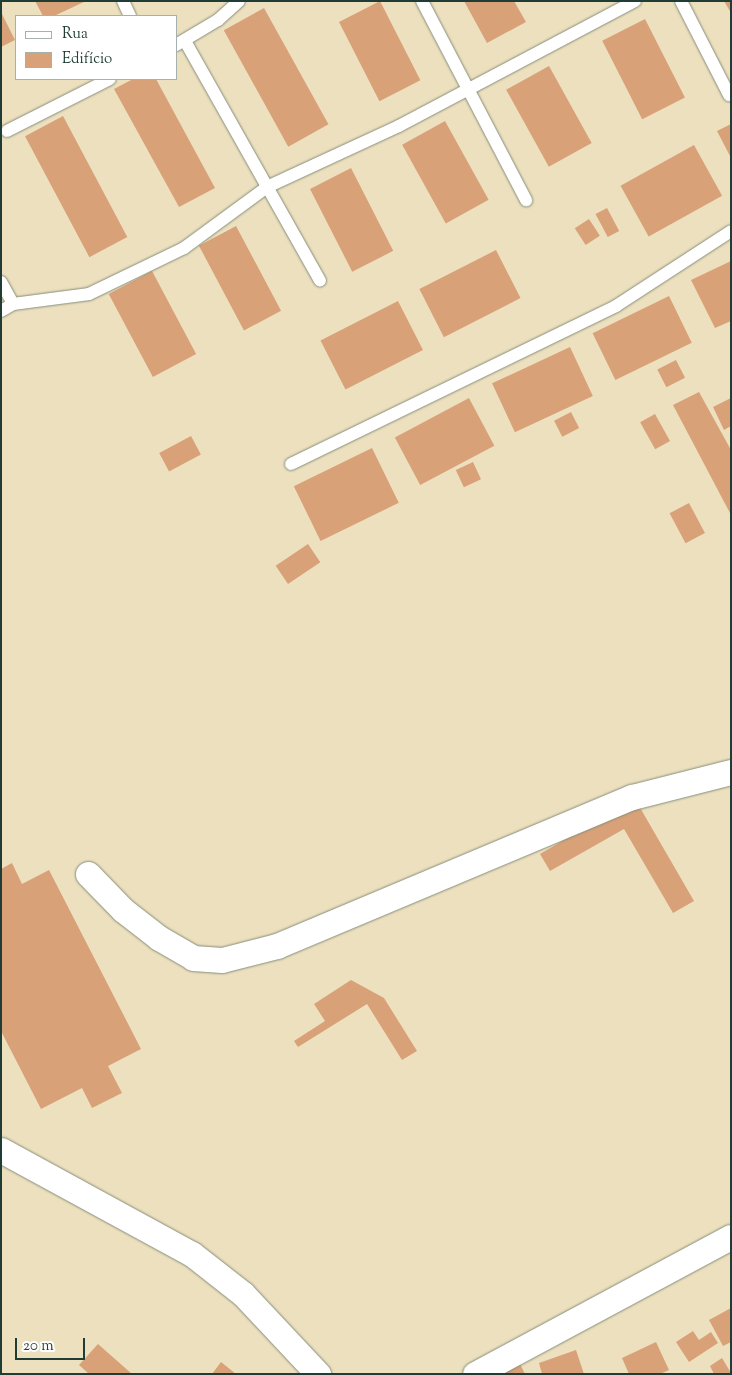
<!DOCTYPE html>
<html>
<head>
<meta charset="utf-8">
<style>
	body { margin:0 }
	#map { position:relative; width:732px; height:1375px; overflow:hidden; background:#ede0bf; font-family:"Sorts Mill Goudy",serif }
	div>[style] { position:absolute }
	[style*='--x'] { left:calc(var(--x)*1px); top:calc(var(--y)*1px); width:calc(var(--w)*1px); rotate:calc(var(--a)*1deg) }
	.building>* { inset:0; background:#d9a178; transform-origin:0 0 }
	.roads { filter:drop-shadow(0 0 1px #868e7a) drop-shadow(0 0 1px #868e7a) }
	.service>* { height:12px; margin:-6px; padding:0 6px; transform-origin:6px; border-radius:6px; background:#fff }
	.minor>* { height:25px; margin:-12.5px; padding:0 12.5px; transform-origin:12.5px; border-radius:12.5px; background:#fff }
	span { translate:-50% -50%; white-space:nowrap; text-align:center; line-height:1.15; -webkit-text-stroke:5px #fff; paint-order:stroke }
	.frame { position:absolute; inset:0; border:2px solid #1f3d34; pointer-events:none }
	.legend { position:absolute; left:15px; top:15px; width:162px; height:65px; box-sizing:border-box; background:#fff; border:1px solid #a5b1ae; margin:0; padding:6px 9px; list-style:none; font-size:15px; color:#1f3d34 }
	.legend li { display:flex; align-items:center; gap:10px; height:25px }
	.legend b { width:25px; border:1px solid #a5b1ae }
	.scale { position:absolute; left:15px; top:1338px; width:70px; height:22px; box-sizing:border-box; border:2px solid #1f3d34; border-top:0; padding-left:6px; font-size:15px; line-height:18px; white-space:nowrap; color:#1f3d34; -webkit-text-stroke:4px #fff; paint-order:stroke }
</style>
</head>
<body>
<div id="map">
	<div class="building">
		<i style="clip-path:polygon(35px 1px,86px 1px,54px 16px,43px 16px)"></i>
		<i style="left:380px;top:1px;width:89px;height:46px;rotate:63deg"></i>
		<i style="clip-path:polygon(464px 1px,514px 1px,526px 22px,487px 43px)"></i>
		<i style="clip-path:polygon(724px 1px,731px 1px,731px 13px)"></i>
		<i style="left:264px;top:8px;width:133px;height:46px;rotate:61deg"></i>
		<i style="clip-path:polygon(1px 12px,15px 40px,1px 47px)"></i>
		<i style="left:645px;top:19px;width:88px;height:48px;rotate:63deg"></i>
		<i style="left:549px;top:66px;width:88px;height:49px;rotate:61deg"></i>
		<i style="clip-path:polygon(133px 79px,156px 79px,215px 188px,179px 207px,114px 89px)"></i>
		<i style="left:63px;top:116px;width:137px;height:43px;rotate:62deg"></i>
		<i style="left:445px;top:121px;width:90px;height:49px;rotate:61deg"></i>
		<i style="clip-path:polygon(731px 124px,731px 158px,717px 131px)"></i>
		<i style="left:694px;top:145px;width:58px;height:84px;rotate:61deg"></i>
		<i style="left:351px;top:168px;width:93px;height:46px;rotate:63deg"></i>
		<i style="left:607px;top:208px;width:26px;height:13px;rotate:62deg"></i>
		<i style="left:589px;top:219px;width:20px;height:17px;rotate:57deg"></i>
		<i style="left:236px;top:226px;width:96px;height:42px;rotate:62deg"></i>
		<i style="left:496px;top:250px;width:54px;height:86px;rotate:63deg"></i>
		<i style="clip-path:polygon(731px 261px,731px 321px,715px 328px,691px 280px)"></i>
		<i style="left:152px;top:271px;width:94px;height:49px;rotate:62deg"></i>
		<i style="left:669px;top:296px;width:52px;height:85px;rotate:64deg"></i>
		<i style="left:398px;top:301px;width:55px;height:87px;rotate:63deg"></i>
		<i style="left:570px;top:347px;width:54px;height:86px;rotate:65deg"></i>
		<i style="left:676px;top:360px;width:20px;height:21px;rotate:63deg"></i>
		<i style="clip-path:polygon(699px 392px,731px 450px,731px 515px,673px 405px)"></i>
		<i style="left:469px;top:398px;width:54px;height:84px;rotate:62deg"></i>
		<i style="clip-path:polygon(731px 398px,731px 426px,724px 430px,713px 407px)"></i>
		<i style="left:571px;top:412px;width:18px;height:19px;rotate:63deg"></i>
		<i style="left:655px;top:414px;width:31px;height:17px;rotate:61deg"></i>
		<i style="left:191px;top:436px;width:21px;height:36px;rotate:62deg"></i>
		<i style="left:372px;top:448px;width:61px;height:87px;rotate:64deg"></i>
		<i style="left:473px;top:462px;width:19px;height:19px;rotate:65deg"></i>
		<i style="left:689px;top:503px;width:34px;height:22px;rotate:62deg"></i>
		<i style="left:308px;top:544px;width:22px;height:39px;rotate:56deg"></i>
		<i style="clip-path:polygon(635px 799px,694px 901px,673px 913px,624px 829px,550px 871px,540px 854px)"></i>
		<i style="clip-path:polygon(12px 863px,22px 884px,49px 870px,141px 1049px,108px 1066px,122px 1093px,92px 1108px,82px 1088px,41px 1109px,1px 1031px,1px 869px)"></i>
		<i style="clip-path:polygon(351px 980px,384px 998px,417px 1051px,402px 1060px,367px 1004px,298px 1047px,294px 1041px,325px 1021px,314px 1004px)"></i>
		<i style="clip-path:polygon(731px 1308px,731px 1342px,723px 1346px,709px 1320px)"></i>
		<i style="clip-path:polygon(693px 1331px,699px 1340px,711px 1332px,718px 1343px,689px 1362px,676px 1342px)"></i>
		<i style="clip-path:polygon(656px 1342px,669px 1370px,660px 1374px,629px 1374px,622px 1358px)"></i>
		<i style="clip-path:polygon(98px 1344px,132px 1374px,89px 1374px,79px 1365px)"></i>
		<i style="clip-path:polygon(576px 1350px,584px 1374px,542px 1374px,539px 1363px)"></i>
		<i style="clip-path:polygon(722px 1358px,731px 1373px,731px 1374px,714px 1374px,710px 1366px)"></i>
		<i style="clip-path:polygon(221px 1362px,236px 1374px,212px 1374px)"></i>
		<i style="clip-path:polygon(520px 1364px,525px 1374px,502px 1374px)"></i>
	</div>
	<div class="roads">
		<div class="service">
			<i style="--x:123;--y:1;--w:17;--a:65"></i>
			<i style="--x:422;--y:1;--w:225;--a:62.4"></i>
			<i style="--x:681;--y:1;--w:106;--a:62.9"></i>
			<i style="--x:185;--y:41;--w:275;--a:60.6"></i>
			<i style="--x:176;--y:45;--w:49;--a:-30.8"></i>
			<i style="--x:218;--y:20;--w:28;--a:-42"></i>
			<i style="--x:7;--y:131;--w:115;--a:-26.8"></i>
			<i style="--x:1;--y:282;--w:25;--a:61"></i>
			<i style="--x:1;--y:311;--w:14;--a:-30"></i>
			<i style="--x:13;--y:304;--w:77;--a:-7.5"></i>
			<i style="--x:89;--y:294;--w:106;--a:-25.8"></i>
			<i style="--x:184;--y:248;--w:103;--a:-36.3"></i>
			<i style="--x:267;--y:187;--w:145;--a:-24.8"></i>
			<i style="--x:399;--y:126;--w:267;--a:-27.9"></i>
			<i style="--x:291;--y:464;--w:361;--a:-25.9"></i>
			<i style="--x:616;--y:306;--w:137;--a:-33.1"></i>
		</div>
		<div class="minor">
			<i style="--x:88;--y:874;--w:50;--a:45.8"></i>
			<i style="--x:123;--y:910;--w:46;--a:37.9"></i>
			<i style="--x:159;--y:938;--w:39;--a:30"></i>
			<i style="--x:193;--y:958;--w:29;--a:4"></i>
			<i style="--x:222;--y:960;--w:57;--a:-14.3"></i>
			<i style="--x:277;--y:946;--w:385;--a:-22.8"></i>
			<i style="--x:632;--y:797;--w:102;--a:-14.2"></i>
			<i style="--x:1;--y:1150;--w:217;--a:28.6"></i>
			<i style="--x:192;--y:1254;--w:65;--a:38.1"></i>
			<i style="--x:243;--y:1294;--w:110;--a:46.8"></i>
			<i style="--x:475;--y:1374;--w:290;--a:-28.2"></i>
		</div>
	</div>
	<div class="frame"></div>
	<ul class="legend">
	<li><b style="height:6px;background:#fff"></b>Rua</li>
	<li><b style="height:14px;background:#d9a178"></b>Edifício</li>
	</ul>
	<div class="scale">20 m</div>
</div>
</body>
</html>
